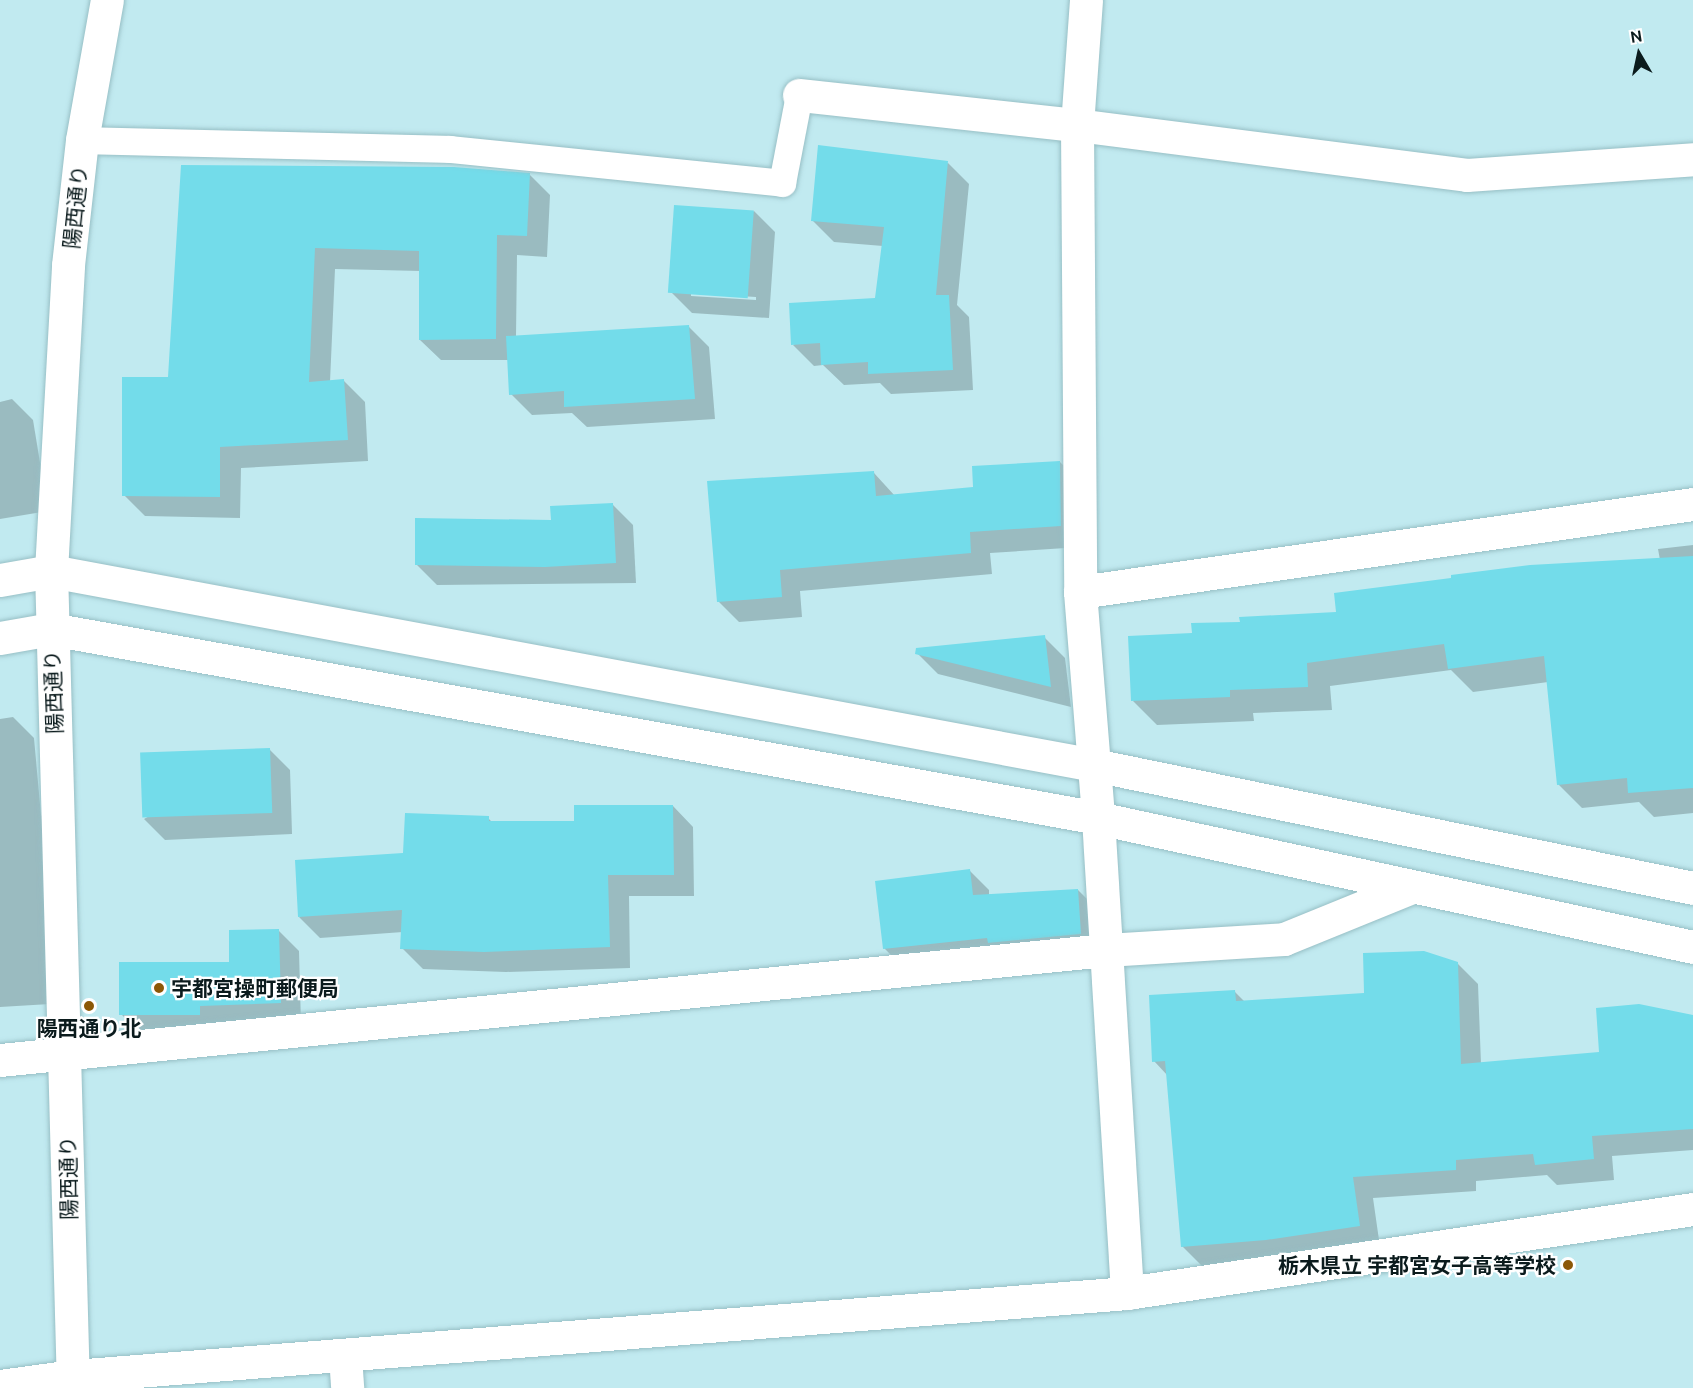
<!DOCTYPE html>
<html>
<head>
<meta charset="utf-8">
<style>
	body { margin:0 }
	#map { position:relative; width:1693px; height:1388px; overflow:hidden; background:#c1eaf0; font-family:Ubuntu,"Noto Sans JP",sans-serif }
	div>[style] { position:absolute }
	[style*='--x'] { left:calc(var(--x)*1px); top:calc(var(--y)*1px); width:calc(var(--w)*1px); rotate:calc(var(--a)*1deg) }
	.shadow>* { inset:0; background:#0003 }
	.building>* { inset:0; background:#73dcea; transform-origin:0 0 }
	.roads { filter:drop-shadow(0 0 2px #97bfc5) drop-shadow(0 0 2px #97bfc5) }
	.lane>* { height:27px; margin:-13.5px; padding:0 13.5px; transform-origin:13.5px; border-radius:13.5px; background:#fff }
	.street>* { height:33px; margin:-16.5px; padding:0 16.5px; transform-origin:16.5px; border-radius:16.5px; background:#fff }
	.secondary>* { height:33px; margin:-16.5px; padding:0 16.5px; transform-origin:16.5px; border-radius:16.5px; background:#fff }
	.dots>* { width:16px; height:16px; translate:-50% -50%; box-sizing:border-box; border:3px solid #fff; border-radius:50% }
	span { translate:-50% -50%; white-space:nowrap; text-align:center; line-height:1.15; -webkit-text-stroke:4.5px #fff; paint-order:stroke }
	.street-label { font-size:21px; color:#0b1b1d }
	.poi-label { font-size:21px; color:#0b1b1d; font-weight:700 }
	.left { translate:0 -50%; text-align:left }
	.right { translate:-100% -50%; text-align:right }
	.north { position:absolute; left:1609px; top:24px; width:60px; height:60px; -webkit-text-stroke:4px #fff; paint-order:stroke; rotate:351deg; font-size:16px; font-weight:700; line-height:24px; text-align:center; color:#0b1b1d }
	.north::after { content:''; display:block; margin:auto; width:21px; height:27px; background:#0b1b1d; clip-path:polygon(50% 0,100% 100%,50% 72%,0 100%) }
</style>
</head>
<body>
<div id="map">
	<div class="shadow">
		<i style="clip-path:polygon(948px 163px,969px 184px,957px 305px,969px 317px,973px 390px,891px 394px,880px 383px,844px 385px,823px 365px,814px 366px,793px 345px,877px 300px,883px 246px,834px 242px,813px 221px)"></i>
		<i style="clip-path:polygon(183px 166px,529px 174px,550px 195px,547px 257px,517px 255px,516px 337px,688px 326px,709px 347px,715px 419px,587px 427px,572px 413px,532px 415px,511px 394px,509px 360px,441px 360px,420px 340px,421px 271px,335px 269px,330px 382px,344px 381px,365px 402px,368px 461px,241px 468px,240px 518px,145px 516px,124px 495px,169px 379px)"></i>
		<i style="clip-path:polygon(evenodd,754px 211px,775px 232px,769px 318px,692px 313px,671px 292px,754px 211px,691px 293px,756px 297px,756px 300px,691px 296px,691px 293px)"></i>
		<i style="clip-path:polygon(12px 399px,33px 420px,48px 511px,0 519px,0 402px)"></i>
		<i style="clip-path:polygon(1060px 462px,1081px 483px,1081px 547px,990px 553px,992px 574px,800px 591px,802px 617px,739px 622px,718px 601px,874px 473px,895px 496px,975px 488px)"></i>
		<i style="clip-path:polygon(612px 504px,633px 525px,636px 583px,437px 585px,416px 564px)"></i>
		<i style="clip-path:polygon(1693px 545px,1693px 813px,1654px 817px,1639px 802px,1582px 808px,1558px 784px,1548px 682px,1473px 692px,1451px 670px,1330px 686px,1332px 710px,1253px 713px,1254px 721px,1157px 725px,1133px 701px,1193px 635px,1241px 623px,1338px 614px,1660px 560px,1658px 549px)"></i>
		<i style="clip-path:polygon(1044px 637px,1065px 658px,1071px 707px,938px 674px,917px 653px)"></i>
		<i style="clip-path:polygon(13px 717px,34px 738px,41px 815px,52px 826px,50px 1004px,0 1007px,0 719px)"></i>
		<i style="clip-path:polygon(269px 749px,290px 770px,292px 834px,165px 840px,144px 819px)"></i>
		<i style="clip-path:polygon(673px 806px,693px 827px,694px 896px,629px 896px,630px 968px,506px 972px,423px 969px,402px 948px,403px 932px,320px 938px,299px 917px,405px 854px,488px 818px,493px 823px,576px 823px)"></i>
		<i style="clip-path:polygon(970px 871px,989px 890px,989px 896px,1078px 890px,1097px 909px,1099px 952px,903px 967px,884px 948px)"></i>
		<i style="clip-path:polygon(278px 930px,299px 951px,301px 1024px,142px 1035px,121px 1014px,231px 964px)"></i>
		<i style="clip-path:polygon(1457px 963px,1478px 984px,1481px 1064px,1600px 1053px,1693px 1016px,1693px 1150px,1612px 1156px,1614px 1180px,1557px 1185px,1547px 1175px,1476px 1181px,1476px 1191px,1373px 1198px,1380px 1247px,1203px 1267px,1182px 1246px,1168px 1076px,1154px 1061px,1235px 992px,1245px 1002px,1365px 994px)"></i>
	</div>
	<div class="building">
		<i style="clip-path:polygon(818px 145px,948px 161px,936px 295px,949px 295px,953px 370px,868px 374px,868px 362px,821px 365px,820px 343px,791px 345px,789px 303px,875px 298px,884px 227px,811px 221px)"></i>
		<i style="clip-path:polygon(181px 165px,454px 167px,530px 173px,527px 236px,497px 235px,496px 339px,419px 340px,419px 251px,315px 248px,309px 382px,344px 379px,348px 440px,220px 447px,220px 497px,122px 496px,122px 377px,168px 377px)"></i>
		<i style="left:674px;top:205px;width:80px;height:88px;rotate:4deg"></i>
		<i style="clip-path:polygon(689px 325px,695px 399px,564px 407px,564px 391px,509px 395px,506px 336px)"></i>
		<i style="clip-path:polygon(1060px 461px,1061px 526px,970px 532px,971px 553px,780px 570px,782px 597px,717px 602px,707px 481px,874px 471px,876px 496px,973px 487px,972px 466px)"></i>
		<i style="clip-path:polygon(613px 503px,616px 563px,545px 567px,415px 565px,415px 518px,551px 520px,550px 506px)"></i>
		<i style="clip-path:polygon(1693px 556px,1693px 788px,1628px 793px,1627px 778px,1557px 785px,1544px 656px,1448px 669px,1444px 644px,1307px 663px,1308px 687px,1230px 690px,1230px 697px,1131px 701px,1128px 636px,1192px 633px,1191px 623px,1240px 622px,1239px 617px,1336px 612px,1334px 593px,1451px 578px,1451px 575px,1530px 565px)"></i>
		<i style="clip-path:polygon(1045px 635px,1051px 687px,915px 654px,916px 648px)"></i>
		<i style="left:270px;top:748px;width:65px;height:130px;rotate:88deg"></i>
		<i style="clip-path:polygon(574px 805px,673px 805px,674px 875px,608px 875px,610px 947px,484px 952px,400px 949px,402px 910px,298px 917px,295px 860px,403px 853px,405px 813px,489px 816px,489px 821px,574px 821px)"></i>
		<i style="clip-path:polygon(970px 869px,973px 895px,1078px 889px,1081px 934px,988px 943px,987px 938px,883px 949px,875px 881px)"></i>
		<i style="clip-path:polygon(279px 929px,281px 1003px,200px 1006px,200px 1015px,119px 1015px,119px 962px,229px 962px,229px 930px)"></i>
		<i style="clip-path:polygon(1424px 951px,1458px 962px,1461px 1064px,1599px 1052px,1596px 1008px,1639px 1004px,1693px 1015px,1693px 1129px,1592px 1136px,1594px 1159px,1535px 1165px,1533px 1154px,1456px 1160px,1456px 1170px,1353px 1177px,1360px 1226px,1266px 1240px,1181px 1247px,1165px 1061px,1152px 1062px,1149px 995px,1235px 990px,1236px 1001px,1364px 993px,1363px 953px)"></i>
	</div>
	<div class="roads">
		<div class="lane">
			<i style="--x:82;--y:140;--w:368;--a:1.4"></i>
			<i style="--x:450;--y:149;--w:334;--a:5.8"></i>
			<i style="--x:782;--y:183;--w:90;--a:-79.1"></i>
		</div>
		<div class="street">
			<i style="--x:1086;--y:0;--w:125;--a:94.1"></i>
			<i style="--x:1077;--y:125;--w:467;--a:89.6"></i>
			<i style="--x:1080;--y:592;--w:227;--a:85.4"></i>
			<i style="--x:1098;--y:818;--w:476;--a:86.5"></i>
			<i style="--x:799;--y:95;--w:280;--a:6.2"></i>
			<i style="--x:1077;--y:125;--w:393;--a:7.3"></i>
			<i style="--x:1467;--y:175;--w:227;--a:-4"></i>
			<i style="--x:1080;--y:592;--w:619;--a:-8.17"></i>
			<i style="--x:0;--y:1060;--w:1111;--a:-5.68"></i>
			<i style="--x:1106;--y:950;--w:178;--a:-3.5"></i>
			<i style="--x:1284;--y:939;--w:138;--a:-22.1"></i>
			<i style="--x:345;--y:1356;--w:32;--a:86"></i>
			<i style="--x:0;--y:1386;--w:74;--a:-7.8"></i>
			<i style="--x:73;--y:1376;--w:1057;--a:-4.5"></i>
			<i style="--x:1127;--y:1293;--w:572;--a:-8.44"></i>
		</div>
		<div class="secondary">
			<i style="--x:0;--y:580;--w:52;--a:-10"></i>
			<i style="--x:51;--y:571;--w:1061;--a:10.54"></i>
			<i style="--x:1094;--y:765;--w:611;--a:11.6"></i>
			<i style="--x:0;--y:638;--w:52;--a:-10"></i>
			<i style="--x:51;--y:629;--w:1064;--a:10.23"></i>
			<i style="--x:1098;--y:818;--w:609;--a:12.23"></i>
			<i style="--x:73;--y:1388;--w:817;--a:-91.54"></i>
			<i style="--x:51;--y:571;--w:306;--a:-86.8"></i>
			<i style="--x:68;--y:265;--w:126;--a:-83.6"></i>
			<i style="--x:82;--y:140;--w:142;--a:-79.9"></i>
		</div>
	</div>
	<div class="dots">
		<i style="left:159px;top:988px;background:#8c5807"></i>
		<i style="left:89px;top:1006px;background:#8c5807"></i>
		<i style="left:1568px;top:1265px;background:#8c5807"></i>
	</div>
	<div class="street-label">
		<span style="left:75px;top:207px;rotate:-84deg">陽西通り</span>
		<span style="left:53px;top:692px;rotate:-92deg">陽西通り</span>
		<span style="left:68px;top:1178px;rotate:-91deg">陽西通り</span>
	</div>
	<div class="poi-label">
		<span class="left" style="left:171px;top:988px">宇都宮操町郵便局</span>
		<span style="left:89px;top:1028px">陽西通り北</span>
		<span class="right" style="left:1556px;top:1265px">栃木県立 宇都宮女子高等学校</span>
	</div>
	<div class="north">N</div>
</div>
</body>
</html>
